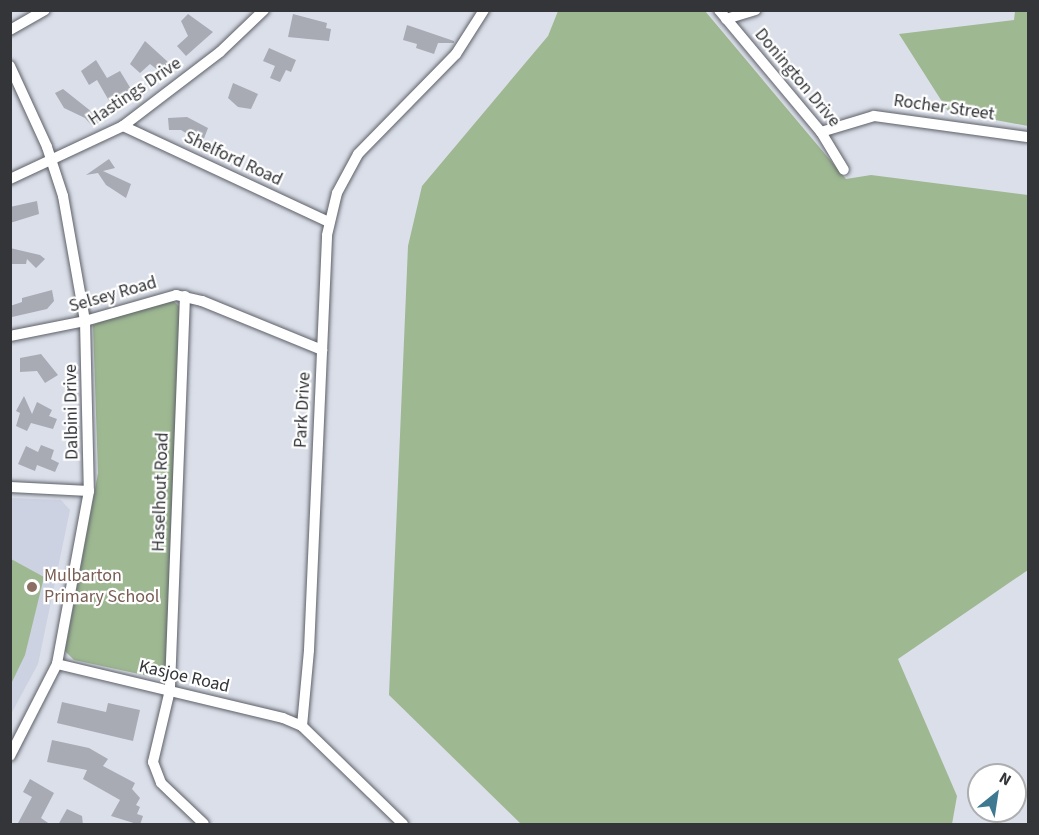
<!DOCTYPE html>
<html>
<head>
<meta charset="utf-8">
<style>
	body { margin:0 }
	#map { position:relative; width:1039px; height:835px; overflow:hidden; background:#dbdfe9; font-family:"Source Sans 3",sans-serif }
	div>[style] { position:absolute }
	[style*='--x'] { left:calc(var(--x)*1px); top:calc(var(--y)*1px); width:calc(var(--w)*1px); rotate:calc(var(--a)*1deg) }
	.built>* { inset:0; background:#ccd2e2 }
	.green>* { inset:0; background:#9eb892 }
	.building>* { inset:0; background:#a8abb4 }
	.roads { filter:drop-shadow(0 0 2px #5d6068) drop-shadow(0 0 2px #5d6068) }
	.minor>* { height:10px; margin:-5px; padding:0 5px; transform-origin:5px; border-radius:5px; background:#fff }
	.dots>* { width:16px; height:16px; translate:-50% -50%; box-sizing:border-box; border:3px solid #fff; border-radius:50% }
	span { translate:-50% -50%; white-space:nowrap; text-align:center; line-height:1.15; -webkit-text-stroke:4.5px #fff; paint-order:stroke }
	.street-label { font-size:18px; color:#333539 }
	.education-label { font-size:18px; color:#785e54 }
	.left { translate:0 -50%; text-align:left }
	.frame { position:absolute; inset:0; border:12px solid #333539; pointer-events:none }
	.north { position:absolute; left:967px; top:763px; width:60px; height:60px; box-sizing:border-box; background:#fff; border:2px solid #adaeb0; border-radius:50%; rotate:30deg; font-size:16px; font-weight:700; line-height:24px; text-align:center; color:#333539 }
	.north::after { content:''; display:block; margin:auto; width:21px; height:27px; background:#3e7891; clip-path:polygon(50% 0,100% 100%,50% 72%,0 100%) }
</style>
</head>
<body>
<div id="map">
	<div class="built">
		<i style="clip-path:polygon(11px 498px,61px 500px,70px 510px,38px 664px,11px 714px)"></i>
	</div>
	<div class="green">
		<i style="clip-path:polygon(558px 11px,705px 11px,846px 179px,871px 175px,1028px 195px,1028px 570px,898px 659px,957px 796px,952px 824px,521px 824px,389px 695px,408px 246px,422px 186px,548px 36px)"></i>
		<i style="clip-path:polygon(1015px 11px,1028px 11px,1028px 126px,948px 111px,899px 34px,1014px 20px)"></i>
		<i style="clip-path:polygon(171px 299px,180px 307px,166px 673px,162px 679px,74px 660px,65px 651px,98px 473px,93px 325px,150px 301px)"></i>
		<i style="clip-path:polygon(11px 559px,44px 577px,25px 655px,11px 684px)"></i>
	</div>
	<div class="building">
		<i style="clip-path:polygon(188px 14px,213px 32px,186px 56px,177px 46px,188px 36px,181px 21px)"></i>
		<i style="clip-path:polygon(293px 14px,327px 23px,326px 28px,331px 29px,329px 41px,288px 37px)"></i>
		<i style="clip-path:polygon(407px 25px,454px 41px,454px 43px,438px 43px,434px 54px,416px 48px,417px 44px,403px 40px)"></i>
		<i style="clip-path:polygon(145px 41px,168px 62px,163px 74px,150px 64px,140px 73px,130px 64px)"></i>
		<i style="clip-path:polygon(269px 48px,296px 60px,291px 72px,286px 70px,280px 82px,270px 78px,275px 66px,263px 61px)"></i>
		<i style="clip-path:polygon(96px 60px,107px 78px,120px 71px,131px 89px,112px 106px,97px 80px,89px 85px,81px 71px)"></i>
		<i style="clip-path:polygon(233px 83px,258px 94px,251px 109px,238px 107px,228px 98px)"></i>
		<i style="clip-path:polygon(63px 89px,92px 112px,100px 122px,93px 127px,85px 118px,64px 108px,55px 93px)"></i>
		<i style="clip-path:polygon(187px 117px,208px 128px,200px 149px,191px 145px,194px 138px,181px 130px,169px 130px,168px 118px)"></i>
		<i style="clip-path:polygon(109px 159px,115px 168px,103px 171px,131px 184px,126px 198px,106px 185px,98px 173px,86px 175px)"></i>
		<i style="clip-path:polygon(37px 201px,39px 214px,10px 223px,10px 207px)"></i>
		<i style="clip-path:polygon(10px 248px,40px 255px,45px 259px,36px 268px,27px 259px,26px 264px,10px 264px)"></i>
		<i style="clip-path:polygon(52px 290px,54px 301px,47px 309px,12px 317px,10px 306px,22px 302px,22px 298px)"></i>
		<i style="clip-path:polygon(41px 354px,58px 375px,45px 383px,37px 371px,20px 372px,20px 358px)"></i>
		<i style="clip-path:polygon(24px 396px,32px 414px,37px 402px,52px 410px,49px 416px,57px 419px,53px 429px,31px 423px,27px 431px,16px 426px,20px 413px,16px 411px)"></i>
		<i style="clip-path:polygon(41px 445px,54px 450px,51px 459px,59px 463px,55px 472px,37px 465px,35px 471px,18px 464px,26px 446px,38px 452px)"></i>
		<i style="clip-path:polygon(62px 702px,106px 712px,108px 703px,140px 710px,133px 741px,57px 723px)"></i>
		<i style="clip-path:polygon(52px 740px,89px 748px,108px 759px,103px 766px,135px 783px,132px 789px,140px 798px,136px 805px,140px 807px,137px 814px,143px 816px,140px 825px,111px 816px,120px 800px,83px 779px,87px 770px,47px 762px)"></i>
		<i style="clip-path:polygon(30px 779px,54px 793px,41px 818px,51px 825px,17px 825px,32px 797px,23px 792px)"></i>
		<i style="clip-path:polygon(67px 809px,82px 816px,83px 825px,58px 825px)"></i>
	</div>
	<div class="roads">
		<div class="minor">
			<i style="--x:719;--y:10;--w:159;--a:50.1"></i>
			<i style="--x:821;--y:132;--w:44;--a:58.8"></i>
			<i style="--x:726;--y:19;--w:31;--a:-17"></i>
			<i style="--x:10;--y:30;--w:40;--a:-29.7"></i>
			<i style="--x:10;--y:66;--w:89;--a:65.4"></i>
			<i style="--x:47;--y:147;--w:52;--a:71.9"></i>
			<i style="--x:63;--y:196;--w:127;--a:80"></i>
			<i style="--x:85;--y:321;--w:170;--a:88.7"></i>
			<i style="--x:89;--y:491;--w:176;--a:100.5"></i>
			<i style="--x:57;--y:664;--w:103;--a:117.1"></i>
			<i style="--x:123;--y:126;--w:227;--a:25"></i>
			<i style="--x:821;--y:132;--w:55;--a:-16.8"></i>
			<i style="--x:874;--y:116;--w:155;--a:7.8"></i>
			<i style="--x:10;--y:179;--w:125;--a:-25.1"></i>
			<i style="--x:123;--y:126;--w:122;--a:-37.3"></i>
			<i style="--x:220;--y:52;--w:61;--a:-43.7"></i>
			<i style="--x:185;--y:296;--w:394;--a:92.2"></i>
			<i style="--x:170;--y:690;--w:74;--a:103.3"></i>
			<i style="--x:153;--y:762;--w:22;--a:69"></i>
			<i style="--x:161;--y:783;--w:59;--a:43.6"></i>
			<i style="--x:10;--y:336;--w:76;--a:-11.3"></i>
			<i style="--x:85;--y:321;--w:95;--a:-15.9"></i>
			<i style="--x:176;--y:295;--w:27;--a:13"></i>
			<i style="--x:202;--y:301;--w:130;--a:22.2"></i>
			<i style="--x:10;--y:487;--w:79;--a:2.9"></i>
			<i style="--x:57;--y:664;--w:232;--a:13.4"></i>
			<i style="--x:283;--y:718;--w:21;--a:23"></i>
			<i style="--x:403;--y:824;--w:141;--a:-135.9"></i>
			<i style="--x:302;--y:726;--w:76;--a:-84.7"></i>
			<i style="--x:309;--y:650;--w:415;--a:-87.5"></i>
			<i style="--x:327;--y:235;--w:43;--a:-76.6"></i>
			<i style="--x:337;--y:193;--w:44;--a:-61.7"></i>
			<i style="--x:358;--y:154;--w:140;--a:-45.6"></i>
			<i style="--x:456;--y:54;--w:52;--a:-57.5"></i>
		</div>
	</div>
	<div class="dots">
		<i style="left:32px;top:587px;background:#8d6e63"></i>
	</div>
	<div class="street-label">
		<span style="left:797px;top:78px;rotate:50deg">Donington Drive</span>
		<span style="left:135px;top:92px;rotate:-34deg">Hastings Drive</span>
		<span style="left:944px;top:108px;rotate:8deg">Rocher Street</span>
		<span style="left:233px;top:159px;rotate:25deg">Shelford Road</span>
		<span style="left:113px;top:295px;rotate:-16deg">Selsey Road</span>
		<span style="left:303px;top:410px;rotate:-87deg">Park Drive</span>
		<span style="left:72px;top:412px;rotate:-91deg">Dalbini Drive</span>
		<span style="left:161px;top:492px;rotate:-88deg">Haselhout Road</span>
		<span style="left:184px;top:677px;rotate:13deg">Kasjoe Road</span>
	</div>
	<div class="education-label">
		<span class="left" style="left:44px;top:587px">Mulbarton<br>Primary School</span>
	</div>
	<div class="frame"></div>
	<div class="north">N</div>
</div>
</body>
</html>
